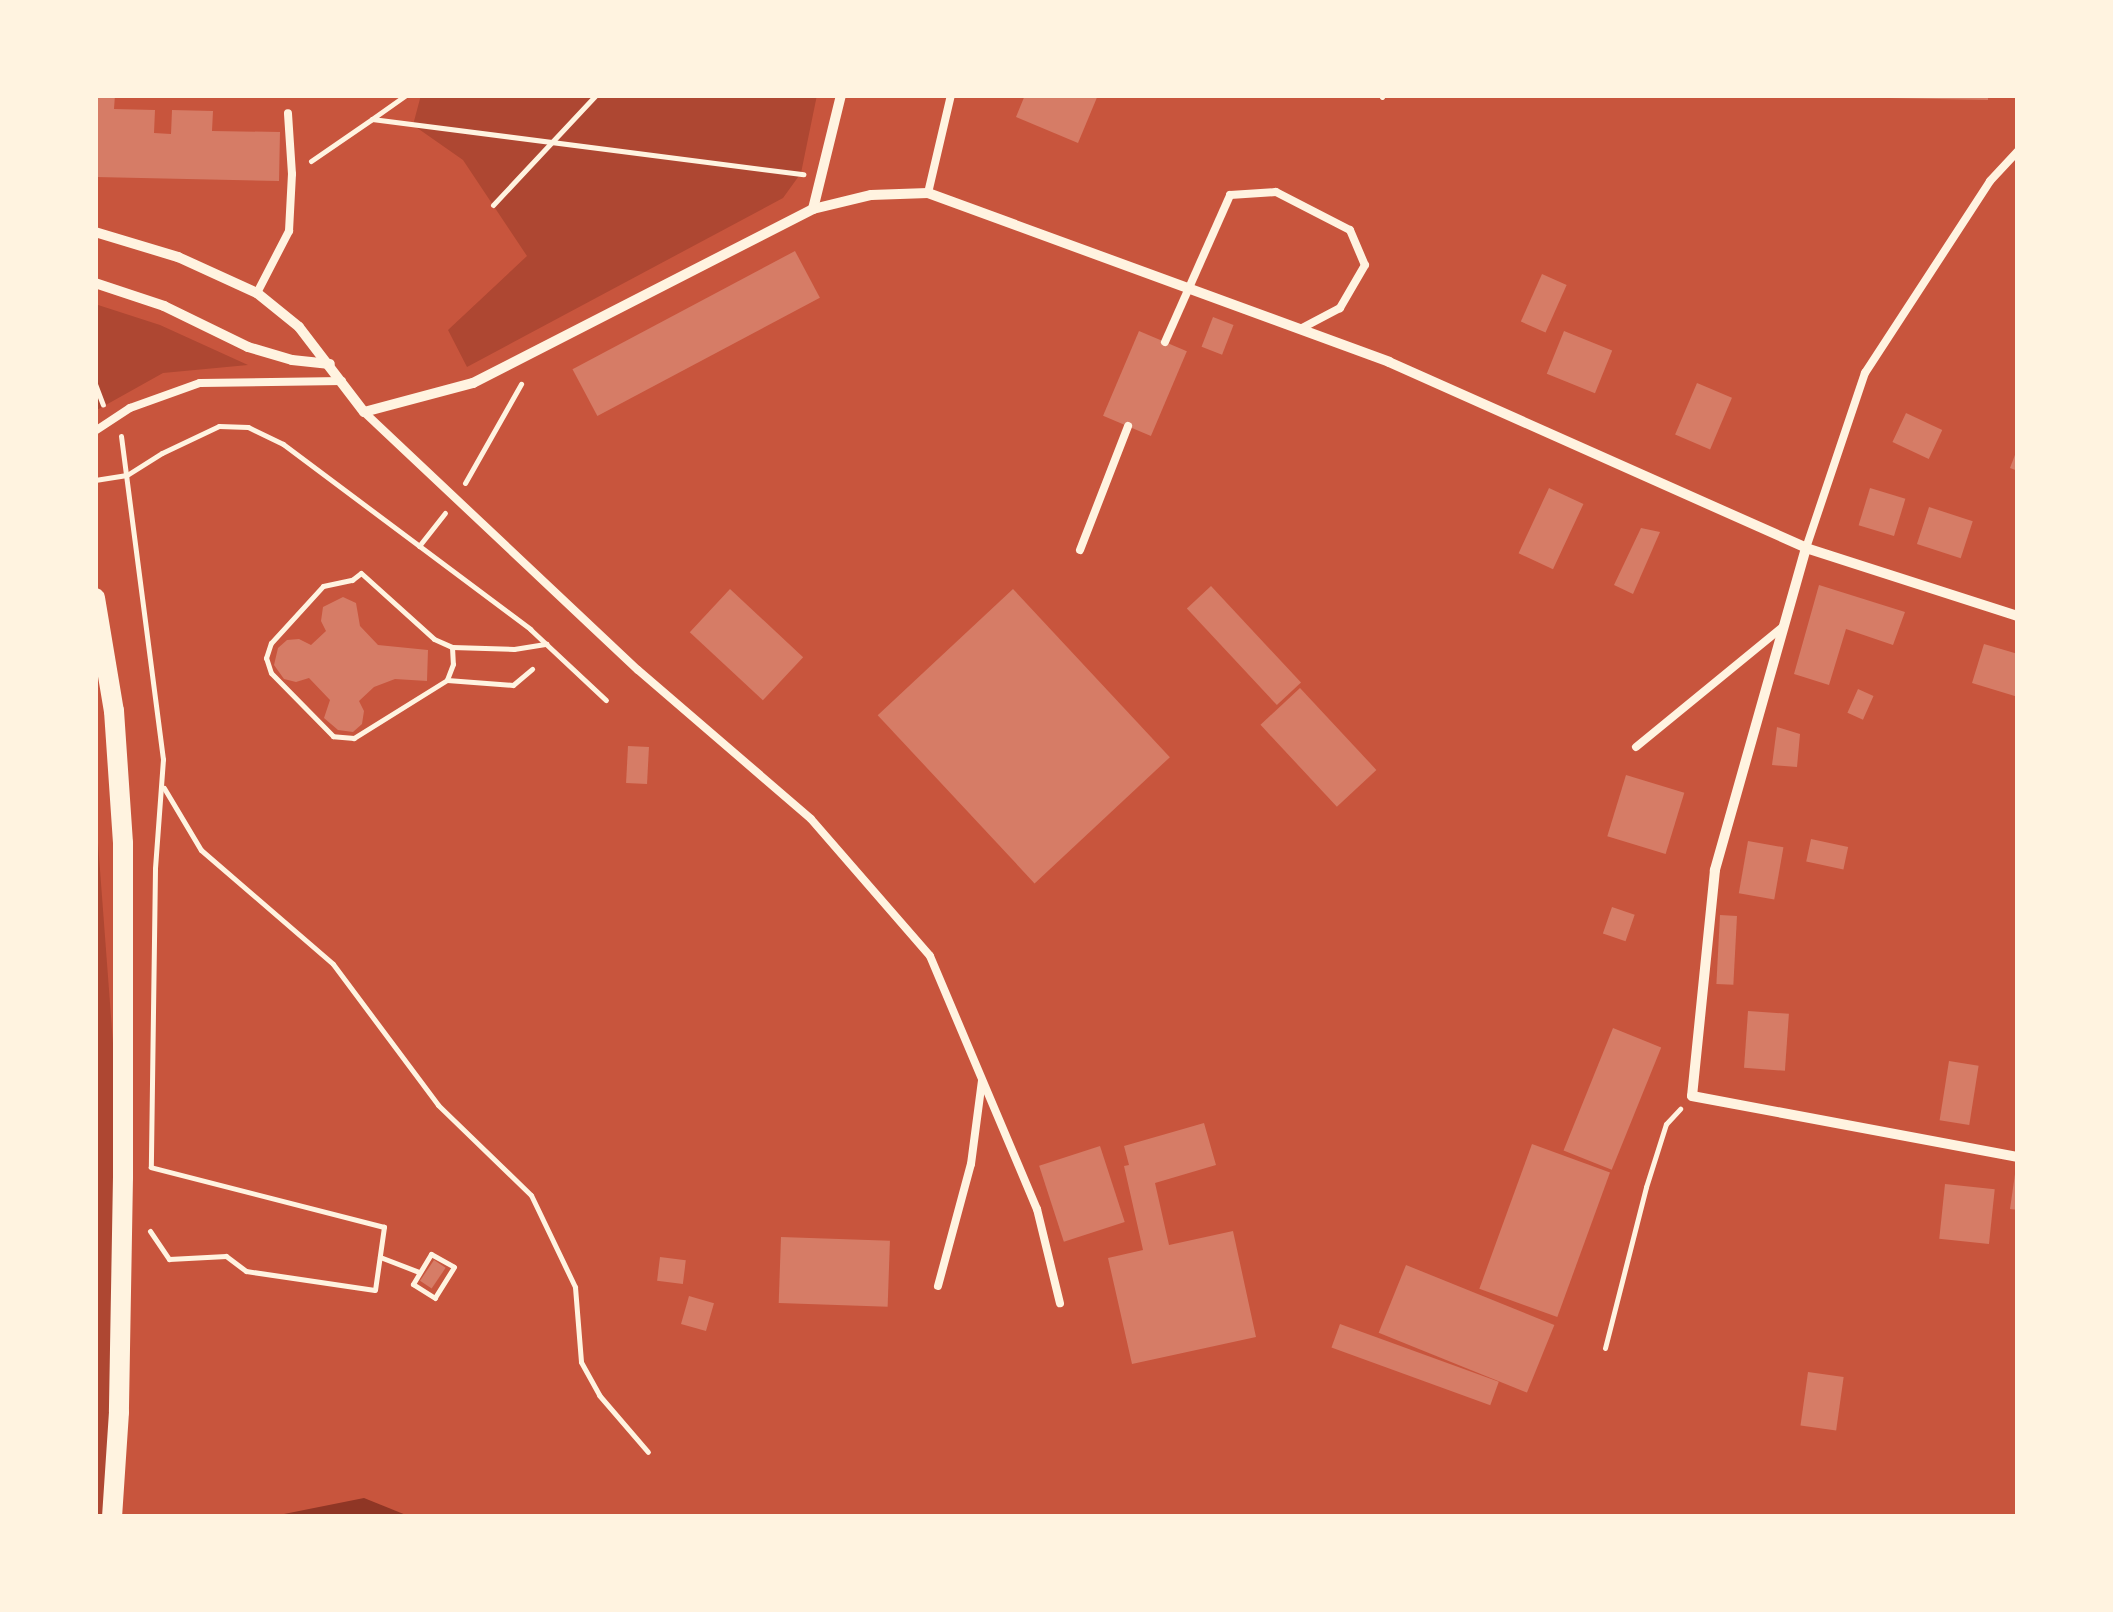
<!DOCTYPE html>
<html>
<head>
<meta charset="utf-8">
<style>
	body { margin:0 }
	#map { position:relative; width:2113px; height:1612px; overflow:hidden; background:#c8553d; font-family:"Source Sans 3",sans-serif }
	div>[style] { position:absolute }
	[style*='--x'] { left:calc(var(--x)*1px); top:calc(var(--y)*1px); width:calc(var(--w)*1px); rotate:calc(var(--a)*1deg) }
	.green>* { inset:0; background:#ae4732 }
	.water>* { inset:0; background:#8f3625 }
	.building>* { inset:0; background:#d67c66; transform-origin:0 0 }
	.path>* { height:5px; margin:-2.5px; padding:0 2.5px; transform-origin:2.5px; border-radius:2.5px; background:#fff3e0 }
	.service>* { height:8px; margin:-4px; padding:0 4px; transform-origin:4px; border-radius:4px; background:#fff3e0 }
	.minor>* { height:10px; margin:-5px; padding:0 5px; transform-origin:5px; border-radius:5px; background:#fff3e0 }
	.secondary>* { height:20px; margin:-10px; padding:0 10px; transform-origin:10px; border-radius:10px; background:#fff3e0 }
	span { translate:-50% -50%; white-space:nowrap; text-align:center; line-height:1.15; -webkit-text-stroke:8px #fff3e0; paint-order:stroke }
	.frame { position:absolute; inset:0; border:98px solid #fff3e0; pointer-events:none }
</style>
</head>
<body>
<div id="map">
	<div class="green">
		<i style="clip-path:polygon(421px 95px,817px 95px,801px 173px,783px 198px,467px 367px,448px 330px,527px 256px,463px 160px,413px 125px)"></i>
		<i style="clip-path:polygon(95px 304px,160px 325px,248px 365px,163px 373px,95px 411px)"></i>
		<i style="clip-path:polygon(95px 803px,123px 1177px,108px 1517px,95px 1517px)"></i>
	</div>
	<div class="water">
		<i style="clip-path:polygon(364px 1498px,411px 1517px,279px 1517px,284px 1514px)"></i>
	</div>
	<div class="building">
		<i style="clip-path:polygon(95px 95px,115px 95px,114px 109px,155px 110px,154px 133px,171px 134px,172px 110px,213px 111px,212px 131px,280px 132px,279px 181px,95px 177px)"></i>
		<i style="clip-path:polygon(1025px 95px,1098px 95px,1078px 143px,1016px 117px)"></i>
		<i style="clip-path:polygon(1735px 95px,1988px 95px,1988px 100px)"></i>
		<i style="left:795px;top:251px;width:53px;height:252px;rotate:62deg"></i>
		<i style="left:1542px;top:274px;width:27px;height:52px;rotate:24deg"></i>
		<i style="left:1213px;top:317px;width:22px;height:32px;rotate:21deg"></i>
		<i style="left:1139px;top:331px;width:52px;height:92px;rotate:23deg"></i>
		<i style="left:1564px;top:331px;width:52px;height:46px;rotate:22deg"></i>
		<i style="left:1697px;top:383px;width:38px;height:56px;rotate:23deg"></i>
		<i style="left:1906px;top:413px;width:40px;height:32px;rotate:25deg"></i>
		<i style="clip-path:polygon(2018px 447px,2018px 471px,2010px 468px)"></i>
		<i style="left:1549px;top:488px;width:38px;height:72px;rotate:25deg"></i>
		<i style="left:1870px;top:488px;width:37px;height:39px;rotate:17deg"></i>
		<i style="left:1929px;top:507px;width:46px;height:39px;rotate:18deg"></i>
		<i style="clip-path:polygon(1641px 528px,1660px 532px,1633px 594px,1614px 585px)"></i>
		<i style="clip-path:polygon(1819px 585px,1905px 612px,1893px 645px,1846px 629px,1829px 685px,1794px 674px)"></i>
		<i style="left:1211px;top:586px;width:132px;height:33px;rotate:47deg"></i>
		<i style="left:730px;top:589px;width:100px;height:59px;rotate:43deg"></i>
		<i style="left:1013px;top:589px;width:230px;height:185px;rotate:47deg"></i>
		<i style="clip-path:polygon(343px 597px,356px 603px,360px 626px,378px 645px,428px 650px,427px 681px,395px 679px,374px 687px,359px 701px,364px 711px,362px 724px,353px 732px,338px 730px,324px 718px,330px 700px,309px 678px,296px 682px,284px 679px,274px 665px,278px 648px,287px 640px,299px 639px,311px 645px,326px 631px,321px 621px,323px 607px)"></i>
		<i style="clip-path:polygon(1984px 644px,2018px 654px,2018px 697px,1972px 683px)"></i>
		<i style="left:1300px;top:688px;width:112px;height:54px;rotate:47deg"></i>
		<i style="left:1858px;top:689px;width:17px;height:26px;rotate:24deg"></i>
		<i style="clip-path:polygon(1777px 727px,1800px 734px,1797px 767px,1772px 765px)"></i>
		<i style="left:628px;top:746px;width:21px;height:37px;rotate:3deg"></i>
		<i style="left:1626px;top:775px;width:61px;height:64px;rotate:17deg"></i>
		<i style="left:1811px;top:839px;width:38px;height:23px;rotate:12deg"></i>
		<i style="left:1748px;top:841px;width:36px;height:53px;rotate:10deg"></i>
		<i style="left:1612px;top:907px;width:24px;height:28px;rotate:19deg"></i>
		<i style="left:1720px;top:915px;width:17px;height:69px;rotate:3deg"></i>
		<i style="left:1748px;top:1011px;width:41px;height:57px;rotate:4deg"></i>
		<i style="left:1613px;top:1028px;width:52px;height:132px;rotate:22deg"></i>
		<i style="left:1949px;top:1061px;width:30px;height:60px;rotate:9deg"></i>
		<i style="clip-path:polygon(1204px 1123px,1216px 1165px,1155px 1183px,1169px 1245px,1233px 1231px,1256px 1337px,1132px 1364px,1108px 1258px,1143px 1250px,1124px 1166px,1129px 1165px,1124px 1146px)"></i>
		<i style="left:1532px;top:1144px;width:83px;height:154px;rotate:20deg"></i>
		<i style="left:1100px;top:1146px;width:80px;height:64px;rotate:72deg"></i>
		<i style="clip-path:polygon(2016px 1167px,2018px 1167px,2018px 1210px,2010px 1209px)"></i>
		<i style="left:1945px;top:1184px;width:50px;height:55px;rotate:6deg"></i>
		<i style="left:781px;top:1237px;width:109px;height:66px;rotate:2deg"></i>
		<i style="left:660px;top:1257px;width:26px;height:24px;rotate:7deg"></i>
		<i style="left:434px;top:1260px;width:14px;height:25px;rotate:34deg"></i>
		<i style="left:1406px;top:1265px;width:160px;height:73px;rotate:22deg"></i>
		<i style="left:689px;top:1296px;width:26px;height:29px;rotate:16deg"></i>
		<i style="left:1340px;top:1324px;width:169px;height:25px;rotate:20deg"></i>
		<i style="left:1808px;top:1372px;width:36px;height:54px;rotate:8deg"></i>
	</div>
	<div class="path">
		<i style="--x:1382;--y:97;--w:2;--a:-63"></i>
		<i style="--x:372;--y:119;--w:42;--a:-35.2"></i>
		<i style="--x:311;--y:161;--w:74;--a:-34.5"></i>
		<i style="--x:372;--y:119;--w:435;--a:7.3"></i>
		<i style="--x:493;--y:205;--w:151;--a:-46.9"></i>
		<i style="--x:95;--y:384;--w:22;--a:69"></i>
		<i style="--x:121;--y:436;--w:326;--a:82.6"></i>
		<i style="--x:163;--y:759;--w:110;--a:94.2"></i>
		<i style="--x:155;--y:869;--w:297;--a:90.8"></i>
		<i style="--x:95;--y:480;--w:32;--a:-9"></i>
		<i style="--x:127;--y:475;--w:41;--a:-32.2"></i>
		<i style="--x:162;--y:453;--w:63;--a:-25.3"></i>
		<i style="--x:219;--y:426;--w:29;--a:2"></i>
		<i style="--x:248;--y:427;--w:39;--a:26"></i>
		<i style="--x:283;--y:444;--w:309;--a:36.8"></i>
		<i style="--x:530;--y:629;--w:104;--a:43.1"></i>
		<i style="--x:465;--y:483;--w:114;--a:-60.5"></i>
		<i style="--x:419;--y:546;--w:42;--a:-51.8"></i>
		<i style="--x:361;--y:573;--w:98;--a:42.1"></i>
		<i style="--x:434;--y:639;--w:20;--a:24"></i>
		<i style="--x:452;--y:647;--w:17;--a:87"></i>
		<i style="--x:453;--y:664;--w:17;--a:111"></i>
		<i style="--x:447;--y:680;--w:110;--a:148.1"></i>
		<i style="--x:354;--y:738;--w:21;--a:-175"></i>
		<i style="--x:333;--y:736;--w:88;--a:-134.5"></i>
		<i style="--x:271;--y:673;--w:16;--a:-108"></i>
		<i style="--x:266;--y:658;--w:16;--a:-72"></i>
		<i style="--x:271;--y:643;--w:77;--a:-47.6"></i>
		<i style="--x:323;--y:586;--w:30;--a:-12"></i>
		<i style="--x:352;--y:580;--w:11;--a:-38"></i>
		<i style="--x:452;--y:647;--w:62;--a:1.8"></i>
		<i style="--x:514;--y:649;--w:33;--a:-9"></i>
		<i style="--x:447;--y:680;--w:66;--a:4.3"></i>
		<i style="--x:513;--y:685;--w:25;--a:-40"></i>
		<i style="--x:164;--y:788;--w:72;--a:59.2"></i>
		<i style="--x:201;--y:850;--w:174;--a:40.8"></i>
		<i style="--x:333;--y:964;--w:176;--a:53.3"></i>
		<i style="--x:438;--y:1105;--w:129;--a:44.1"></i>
		<i style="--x:531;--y:1195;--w:102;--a:64.4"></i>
		<i style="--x:575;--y:1287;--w:75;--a:85.4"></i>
		<i style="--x:581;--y:1362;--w:38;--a:61"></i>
		<i style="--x:599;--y:1395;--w:75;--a:49.3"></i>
		<i style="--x:150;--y:1231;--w:34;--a:56"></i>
		<i style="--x:169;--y:1259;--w:57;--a:-3"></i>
		<i style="--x:226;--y:1256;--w:25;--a:37"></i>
		<i style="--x:246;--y:1271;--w:130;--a:8.4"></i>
		<i style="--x:375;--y:1290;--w:64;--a:-81.9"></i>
		<i style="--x:384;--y:1227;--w:241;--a:-165.6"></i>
		<i style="--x:431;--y:1254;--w:26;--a:29"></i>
		<i style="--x:454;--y:1267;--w:36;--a:122"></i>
		<i style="--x:435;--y:1298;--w:26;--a:-148"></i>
		<i style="--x:413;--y:1284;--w:35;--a:-59"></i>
		<i style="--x:380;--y:1257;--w:42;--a:21"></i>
		<i style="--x:1605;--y:1348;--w:166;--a:-75.7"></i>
		<i style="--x:1646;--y:1187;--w:66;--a:-72.4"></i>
		<i style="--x:1666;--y:1124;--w:21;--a:-47"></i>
	</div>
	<div class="service">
		<i style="--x:928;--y:193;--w:101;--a:-76.8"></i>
		<i style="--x:257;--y:293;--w:70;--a:-62.7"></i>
		<i style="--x:289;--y:231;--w:57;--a:-87"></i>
		<i style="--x:292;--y:174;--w:61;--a:-93.8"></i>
		<i style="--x:1165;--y:342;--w:161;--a:-66.1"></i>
		<i style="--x:1230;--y:195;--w:46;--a:-3.7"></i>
		<i style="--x:1276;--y:192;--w:83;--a:27.2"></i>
		<i style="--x:1350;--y:230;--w:38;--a:67"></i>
		<i style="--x:1365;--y:265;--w:50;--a:120.2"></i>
		<i style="--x:1340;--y:308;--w:45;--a:152.3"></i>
		<i style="--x:364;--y:412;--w:376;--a:43.3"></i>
		<i style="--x:638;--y:670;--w:228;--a:40.7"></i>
		<i style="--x:811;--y:819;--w:181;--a:49"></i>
		<i style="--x:930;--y:956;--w:275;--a:67.1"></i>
		<i style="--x:1037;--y:1209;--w:97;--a:76.3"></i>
		<i style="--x:95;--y:431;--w:42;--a:-33.3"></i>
		<i style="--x:130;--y:408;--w:74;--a:-19.7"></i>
		<i style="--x:200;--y:383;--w:142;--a:-0.8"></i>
		<i style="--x:1806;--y:548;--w:185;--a:-71.4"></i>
		<i style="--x:1865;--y:373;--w:229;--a:-56.9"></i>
		<i style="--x:1990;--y:181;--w:41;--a:-47"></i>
		<i style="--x:1080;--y:550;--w:133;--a:-68.8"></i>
		<i style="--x:1636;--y:747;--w:191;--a:-39.3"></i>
		<i style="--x:938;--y:1286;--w:126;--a:-74.9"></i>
		<i style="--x:971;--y:1164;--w:84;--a:-82.5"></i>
	</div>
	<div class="minor">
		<i style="--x:813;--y:209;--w:117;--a:-76.2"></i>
		<i style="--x:95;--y:232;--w:87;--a:16.8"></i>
		<i style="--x:178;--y:257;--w:87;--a:24.5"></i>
		<i style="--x:257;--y:293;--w:54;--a:39"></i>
		<i style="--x:299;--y:327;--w:107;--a:52.6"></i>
		<i style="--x:364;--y:412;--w:113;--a:-14.9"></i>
		<i style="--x:473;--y:383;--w:382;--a:-27.1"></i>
		<i style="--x:813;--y:209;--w:60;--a:-13.6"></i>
		<i style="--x:871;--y:195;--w:57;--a:-2"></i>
		<i style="--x:928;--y:193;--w:491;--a:20.1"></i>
		<i style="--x:1389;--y:362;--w:457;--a:24"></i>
		<i style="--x:1806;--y:548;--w:223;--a:17.8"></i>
		<i style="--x:95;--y:283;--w:73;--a:18.4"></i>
		<i style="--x:164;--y:306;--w:93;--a:26"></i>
		<i style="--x:248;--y:347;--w:46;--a:16.5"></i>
		<i style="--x:292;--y:360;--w:38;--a:6"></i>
		<i style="--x:1806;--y:548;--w:335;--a:105.8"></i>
		<i style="--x:1715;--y:870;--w:227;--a:95.8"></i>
		<i style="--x:1692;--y:1096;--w:332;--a:10.6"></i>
	</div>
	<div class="secondary">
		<i style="--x:95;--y:598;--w:115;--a:80.5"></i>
		<i style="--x:114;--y:711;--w:132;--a:86.1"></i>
		<i style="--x:123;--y:843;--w:334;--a:90"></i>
		<i style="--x:123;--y:1177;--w:235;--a:91"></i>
		<i style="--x:119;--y:1412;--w:105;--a:93.8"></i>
	</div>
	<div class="frame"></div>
</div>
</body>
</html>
